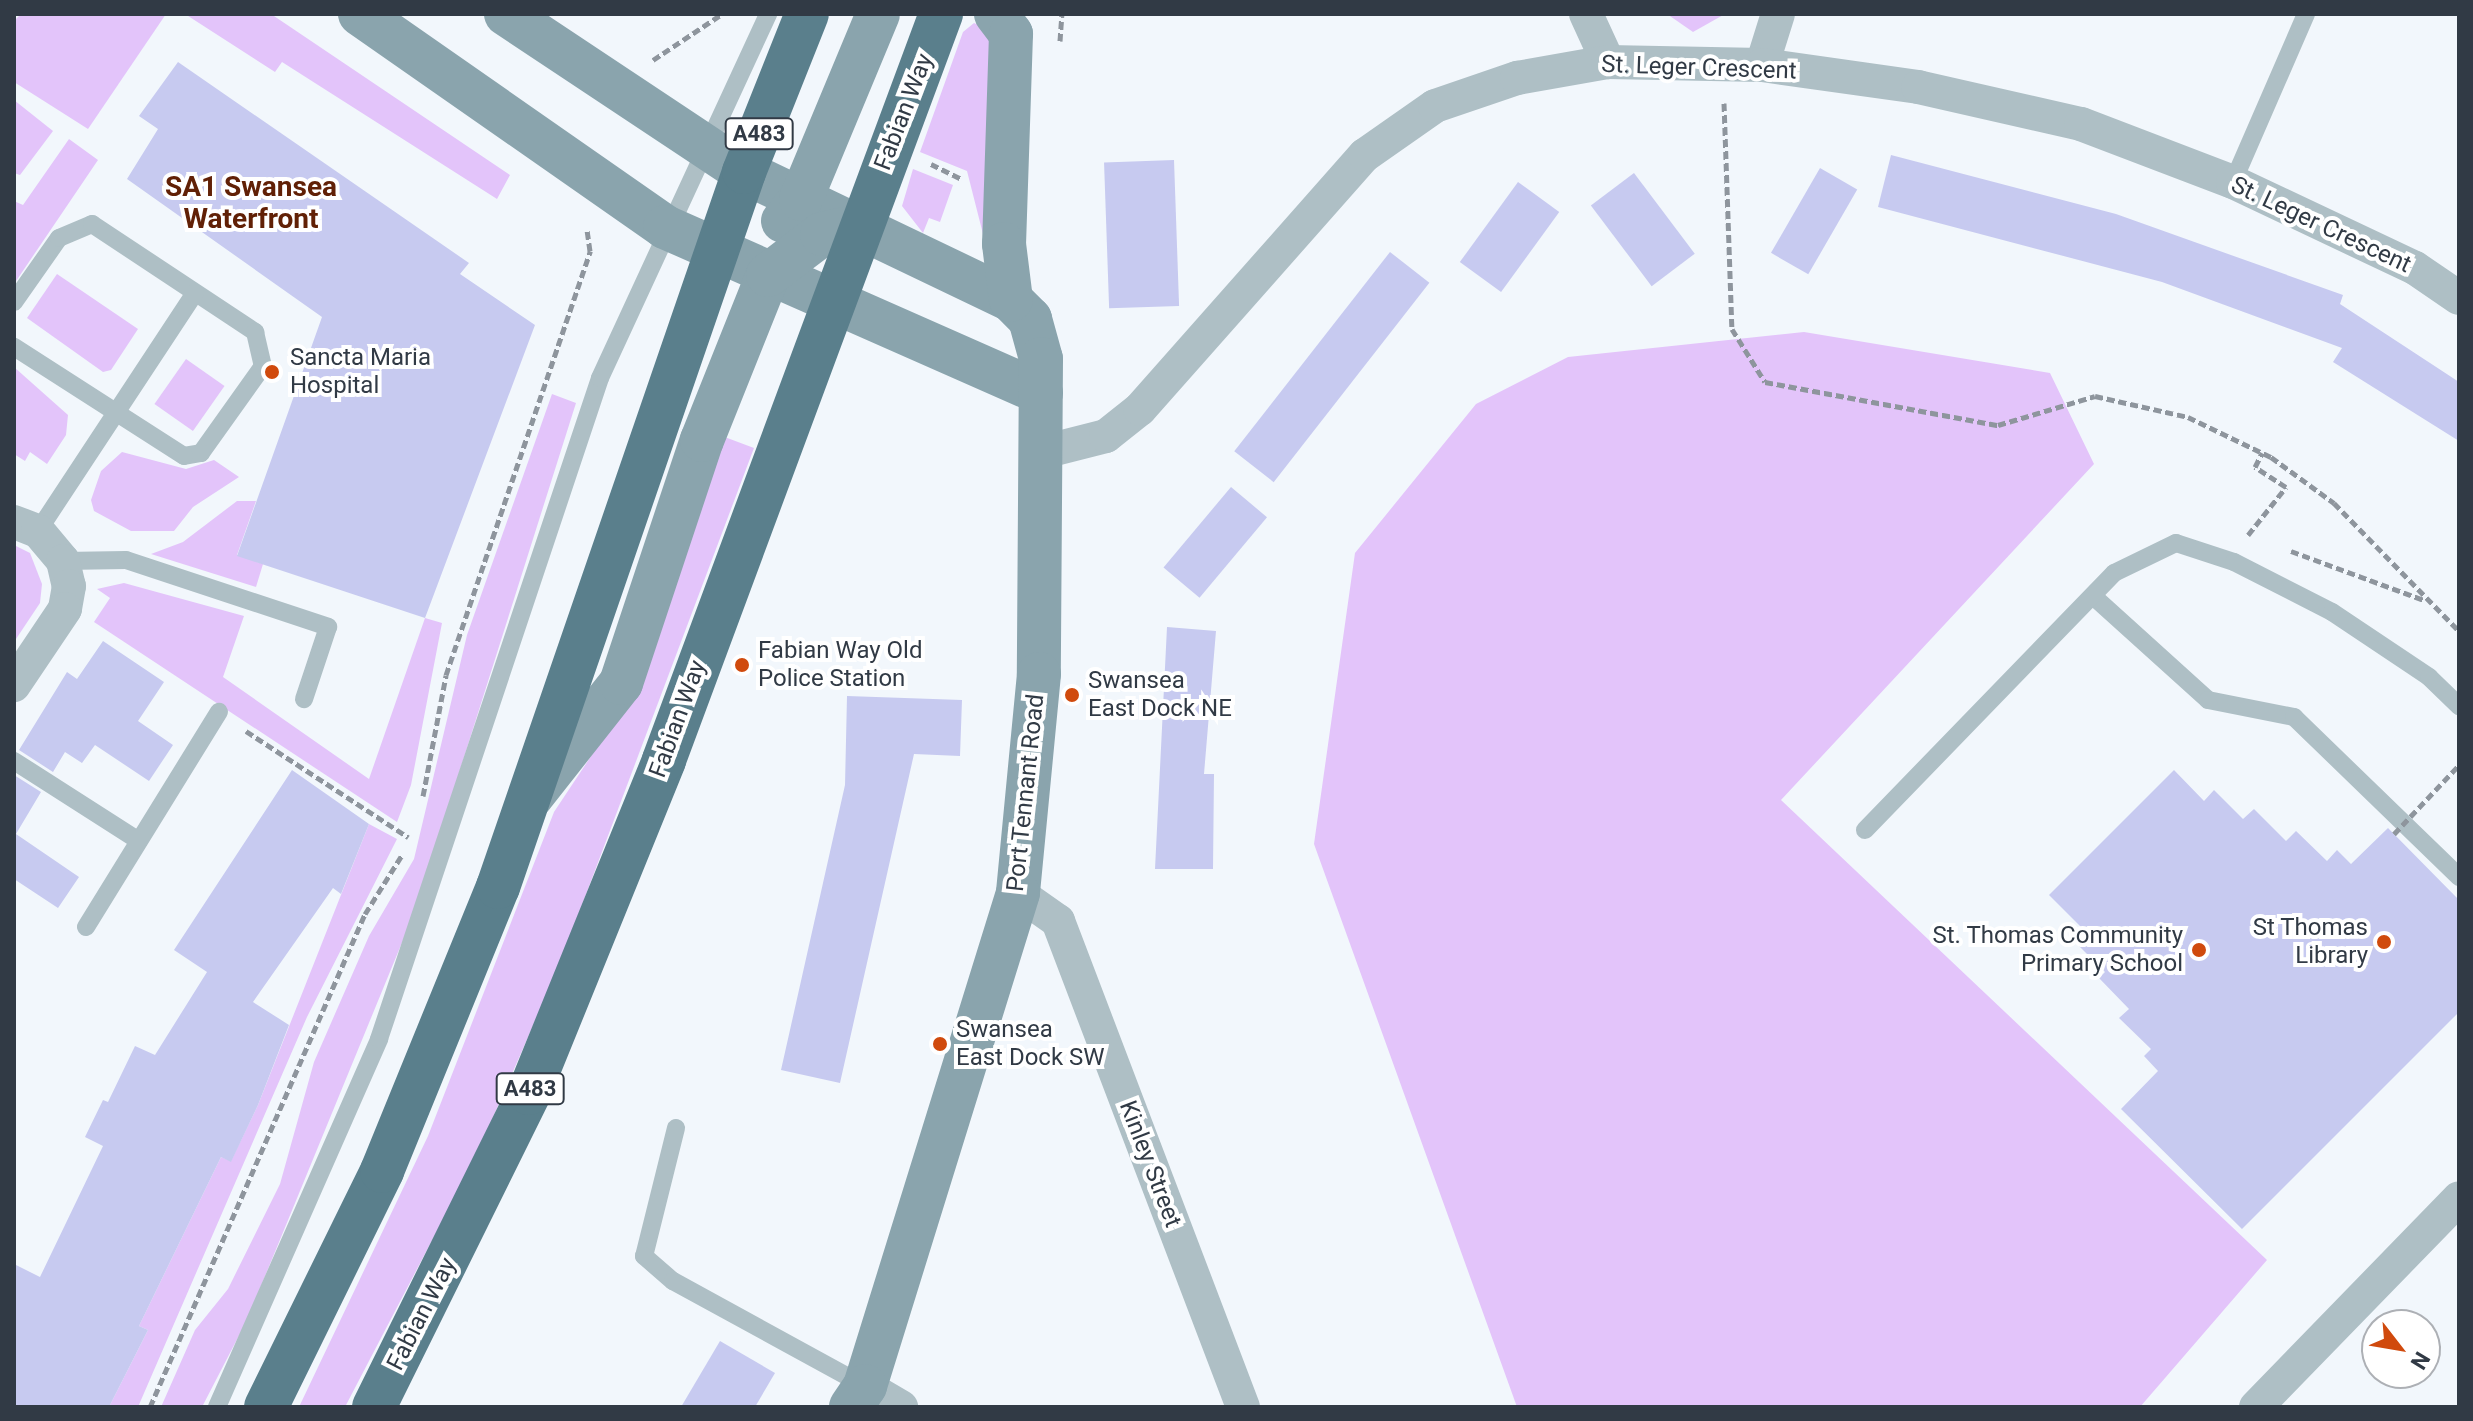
<!DOCTYPE html>
<html>
<head>
<meta charset="utf-8">
<style>
	body { margin:0 }
	#map { position:relative; width:2473px; height:1421px; overflow:hidden; background:#f2f7fc; font-family:Roboto,sans-serif }
	div>[style] { position:absolute }
	[style*='--x'] { left:calc(var(--x)*1px); top:calc(var(--y)*1px); width:calc(var(--w)*1px); rotate:calc(var(--a)*1deg) }
	.green>* { inset:0; background:#e3c4fa; transform-origin:0 0 }
	.building>* { inset:0; background:#c7caf0; transform-origin:0 0 }
	.path>* { height:5px; margin-top:-2.5px; transform-origin:0; background:repeating-linear-gradient(90deg,#8e959d 0 8px,transparent 0 12px) }
	.lane>* { height:18px; margin:-9px; padding:0 9px; transform-origin:9px; border-radius:9px; background:#aebfc5 }
	.street>* { height:34px; margin:-17px; padding:0 17px; transform-origin:17px; border-radius:17px; background:#aebfc5 }
	.secondary>* { height:44px; margin:-22px; padding:0 22px; transform-origin:22px; border-radius:22px; background:#8aa4ad }
	.highway>* { height:44px; margin:-22px; padding:0 22px; transform-origin:22px; border-radius:22px; background:#5a7f8c }
	.path-bridge>* { height:5px; margin-top:-2.5px; transform-origin:0; background:repeating-linear-gradient(90deg,#8e959d 0 8px,transparent 0 12px) }
	.dots>* { width:22px; height:22px; translate:-50% -50%; box-sizing:border-box; border:4px solid #fff; border-radius:50% }
	span { translate:-50% -50%; white-space:nowrap; text-align:center; line-height:1.15; -webkit-text-stroke:8px #fff; paint-order:stroke }
	.shield-label span { padding:2px 6px; background:#fff; border:2px solid; border-radius:6px; -webkit-text-stroke-width:0 }
	.shield-label { font-size:22px; color:#313a45; font-weight:700 }
	.street-label { font-size:24px; color:#313a45 }
	.poi-label { font-size:24px; color:#313a45 }
	.left { translate:0 -50%; text-align:left }
	.right { translate:-100% -50%; text-align:right }
	.quarter-label { font-size:28px; color:#612006; font-weight:700 }
	.frame { position:absolute; inset:0; border:16px solid #313a45; pointer-events:none }
	.north { position:absolute; left:2361px; top:1309px; width:80px; height:80px; box-sizing:border-box; background:#fff; border:2px solid #adb0b5; border-radius:50%; rotate:121deg; font-size:22px; font-weight:700; line-height:32px; text-align:center; color:#313a45 }
	.north::after { content:''; display:block; margin:auto; width:28px; height:36px; background:#d04a0d; clip-path:polygon(50% 0,100% 100%,50% 72%,0 100%) }
</style>
</head>
<body>
<div id="map">
	<div class="green">
		<i style="clip-path:polygon(21px 14px,166px 14px,88px 129px,14px 82px,14px 21px)"></i>
		<i style="clip-path:polygon(185px 14px,271px 14px,510px 175px,497px 199px,282px 62px,275px 72px)"></i>
		<i style="clip-path:polygon(1667px 14px,1725px 14px,1693px 32px)"></i>
		<i style="clip-path:polygon(974px 23px,991px 31px,983px 234px,967px 171px,920px 152px,963px 32px)"></i>
		<i style="clip-path:polygon(14px 100px,53px 131px,20px 175px,14px 173px)"></i>
		<i style="clip-path:polygon(69px 139px,98px 160px,14px 284px,14px 201px,23px 205px)"></i>
		<i style="clip-path:polygon(913px 169px,953px 185px,940px 222px,929px 218px,923px 233px,902px 206px)"></i>
		<i style="clip-path:polygon(57px 274px,138px 329px,111px 370px,103px 372px,27px 318px)"></i>
		<i style="clip-path:polygon(1804px 332px,2050px 373px,2094px 464px,1781px 800px,2267px 1260px,2140px 1407px,1517px 1407px,1314px 844px,1355px 553px,1476px 404px,1568px 357px)"></i>
		<i style="left:186px;top:359px;width:47px;height:55px;rotate:35deg"></i>
		<i style="clip-path:polygon(14px 367px,68px 415px,66px 435px,47px 464px,30px 452px,25px 461px,14px 454px)"></i>
		<i style="clip-path:polygon(552px 394px,576px 403px,417px 906px,247px 1320px,202px 1407px,161px 1407px,195px 1330px,228px 1289px,280px 1184px,314px 1062px,369px 936px,414px 859px,467px 635px)"></i>
		<i style="clip-path:polygon(722px 436px,754px 448px,559px 966px,477px 1154px,345px 1407px,299px 1407px,428px 1136px,554px 812px,633px 693px)"></i>
		<i style="clip-path:polygon(122px 452px,186px 469px,214px 460px,239px 477px,193px 507px,174px 531px,131px 531px,94px 511px,91px 500px,101px 471px)"></i>
		<i style="clip-path:polygon(237px 501px,256px 501px,237px 555px,263px 564px,256px 587px,151px 554px,183px 542px)"></i>
		<i style="clip-path:polygon(14px 545px,30px 553px,42px 584px,40px 603px,14px 642px)"></i>
		<i style="clip-path:polygon(124px 583px,244px 616px,223px 677px,369px 779px,425px 618px,442px 623px,411px 785px,397px 822px,94px 622px,110px 598px,97px 589px)"></i>
		<i style="clip-path:polygon(369px 824px,397px 839px,307px 1017px,138px 1407px,109px 1407px,148px 1330px,139px 1326px,221px 1157px,231px 1161px,258px 1105px)"></i>
	</div>
	<div class="building">
		<i style="clip-path:polygon(178px 62px,469px 263px,460px 274px,535px 325px,425px 618px,237px 556px,322px 317px,127px 179px,158px 129px,139px 116px)"></i>
		<i style="clip-path:polygon(1891px 155px,2116px 214px,2343px 295px,2340px 304px,2459px 382px,2459px 441px,2333px 362px,2342px 348px,2162px 282px,1878px 207px)"></i>
		<i style="left:1174px;top:160px;width:146px;height:70px;rotate:88deg"></i>
		<i style="left:1820px;top:168px;width:43px;height:98px;rotate:30deg"></i>
		<i style="left:1634px;top:173px;width:101px;height:54px;rotate:53deg"></i>
		<i style="left:1518px;top:182px;width:51px;height:99px;rotate:36deg"></i>
		<i style="left:1390px;top:252px;width:50px;height:253px;rotate:38deg"></i>
		<i style="left:1231px;top:487px;width:47px;height:105px;rotate:40deg"></i>
		<i style="clip-path:polygon(1167px 627px,1216px 631px,1204px 774px,1214px 774px,1213px 869px,1155px 869px)"></i>
		<i style="clip-path:polygon(103px 641px,164px 682px,138px 721px,173px 745px,149px 781px,95px 745px,82px 763px,65px 752px,53px 772px,19px 750px,67px 672px,77px 679px)"></i>
		<i style="clip-path:polygon(847px 696px,962px 700px,960px 756px,914px 754px,840px 1083px,781px 1070px,845px 785px)"></i>
		<i style="clip-path:polygon(292px 770px,369px 824px,341px 894px,333px 888px,253px 1002px,289px 1025px,258px 1105px,231px 1162px,221px 1157px,139px 1326px,148px 1330px,109px 1407px,14px 1407px,14px 1264px,40px 1277px,103px 1146px,85px 1137px,103px 1100px,108px 1102px,135px 1046px,155px 1055px,207px 972px,174px 950px)"></i>
		<i style="clip-path:polygon(2174px 770px,2204px 801px,2214px 790px,2243px 819px,2254px 809px,2286px 841px,2296px 831px,2327px 861px,2337px 850px,2351px 864px,2388px 828px,2459px 900px,2459px 1012px,2242px 1229px,2121px 1109px,2158px 1071px,2144px 1056px,2151px 1049px,2119px 1018px,2129px 1009px,2099px 978px,2105px 972px,2071px 938px,2082px 928px,2049px 895px)"></i>
		<i style="clip-path:polygon(14px 775px,41px 792px,16px 834px,79px 877px,58px 908px,14px 879px)"></i>
		<i style="clip-path:polygon(720px 1341px,775px 1373px,755px 1407px,681px 1407px)"></i>
	</div>
	<div class="path">
		<i style="--x:1060;--y:41;--w:27;--a:-86"></i>
		<i style="--x:653;--y:60;--w:83;--a:-33.7"></i>
		<i style="--x:1724;--y:103;--w:226;--a:88"></i>
		<i style="--x:1732;--y:329;--w:62;--a:58.1"></i>
		<i style="--x:1765;--y:382;--w:237;--a:10.5"></i>
		<i style="--x:1998;--y:425;--w:101;--a:-16.6"></i>
		<i style="--x:2095;--y:396;--w:95;--a:12.7"></i>
		<i style="--x:2188;--y:417;--w:92;--a:25.7"></i>
		<i style="--x:2271;--y:457;--w:78;--a:36.1"></i>
		<i style="--x:2334;--y:503;--w:179;--a:45.7"></i>
		<i style="--x:931;--y:164;--w:34;--a:26"></i>
		<i style="--x:2248;--y:535;--w:61;--a:-51.6"></i>
		<i style="--x:2286;--y:487;--w:37;--a:-147"></i>
		<i style="--x:2255;--y:467;--w:16;--a:-63"></i>
		<i style="--x:2291;--y:551;--w:142;--a:20.2"></i>
		<i style="--x:246;--y:731;--w:194;--a:33.2"></i>
		<i style="--x:423;--y:796;--w:123;--a:-79.2"></i>
		<i style="--x:446;--y:675;--w:448;--a:-71.2"></i>
		<i style="--x:590;--y:251;--w:22;--a:-98"></i>
		<i style="--x:150;--y:1407;--w:538;--a:-66.44"></i>
		<i style="--x:365;--y:914;--w:70;--a:-57.9"></i>
	</div>
	<div class="lane">
		<i style="--x:2233;--y:182;--w:183;--a:-66.5"></i>
		<i style="--x:14;--y:302;--w:78;--a:-54.9"></i>
		<i style="--x:59;--y:238;--w:36;--a:-23"></i>
		<i style="--x:92;--y:224;--w:196;--a:33.5"></i>
		<i style="--x:255;--y:332;--w:35;--a:77"></i>
		<i style="--x:263;--y:366;--w:107;--a:125.5"></i>
		<i style="--x:201;--y:453;--w:17;--a:170"></i>
		<i style="--x:184;--y:456;--w:202;--a:-147.3"></i>
		<i style="--x:38;--y:531;--w:285;--a:-56.6"></i>
		<i style="--x:63;--y:561;--w:63;--a:-0.9"></i>
		<i style="--x:126;--y:560;--w:213;--a:18.3"></i>
		<i style="--x:328;--y:627;--w:76;--a:108.4"></i>
		<i style="--x:2093;--y:596;--w:155;--a:42.1"></i>
		<i style="--x:2208;--y:700;--w:88;--a:11.2"></i>
		<i style="--x:2294;--y:717;--w:230;--a:44.1"></i>
		<i style="--x:14;--y:761;--w:148;--a:32.6"></i>
		<i style="--x:1865;--y:830;--w:358;--a:-45.9"></i>
		<i style="--x:2114;--y:573;--w:69;--a:-25.8"></i>
		<i style="--x:2176;--y:543;--w:61;--a:18.1"></i>
		<i style="--x:2234;--y:562;--w:110;--a:27"></i>
		<i style="--x:2332;--y:612;--w:117;--a:33.8"></i>
		<i style="--x:2429;--y:677;--w:42;--a:44"></i>
		<i style="--x:86;--y:927;--w:253;--a:-58.3"></i>
		<i style="--x:676;--y:1128;--w:132;--a:104"></i>
		<i style="--x:644;--y:1256;--w:38;--a:41"></i>
		<i style="--x:673;--y:1281;--w:219;--a:28.7"></i>
		<i style="--x:217;--y:1407;--w:402;--a:-66.2"></i>
		<i style="--x:379;--y:1039;--w:697;--a:-71.51"></i>
		<i style="--x:600;--y:378;--w:401;--a:-65.2"></i>
	</div>
	<div class="street">
		<i style="--x:1586;--y:14;--w:53;--a:65.4"></i>
		<i style="--x:1762;--y:65;--w:53;--a:-72.6"></i>
		<i style="--x:1043;--y:452;--w:65;--a:-14.3"></i>
		<i style="--x:1106;--y:436;--w:43;--a:-38.5"></i>
		<i style="--x:1140;--y:409;--w:339;--a:-48.5"></i>
		<i style="--x:1365;--y:155;--w:85;--a:-35"></i>
		<i style="--x:1435;--y:106;--w:87;--a:-18.9"></i>
		<i style="--x:1517;--y:78;--w:92;--a:-10"></i>
		<i style="--x:1608;--y:62;--w:154;--a:1.1"></i>
		<i style="--x:1762;--y:65;--w:158;--a:8"></i>
		<i style="--x:1918;--y:87;--w:167;--a:12.8"></i>
		<i style="--x:2081;--y:124;--w:163;--a:20.9"></i>
		<i style="--x:2233;--y:182;--w:201;--a:25.3"></i>
		<i style="--x:2415;--y:268;--w:53;--a:34.3"></i>
		<i style="--x:14;--y:522;--w:26;--a:21"></i>
		<i style="--x:38;--y:531;--w:39;--a:50"></i>
		<i style="--x:63;--y:561;--w:26;--a:77"></i>
		<i style="--x:69;--y:586;--w:23;--a:100"></i>
		<i style="--x:65;--y:609;--w:92;--a:123.9"></i>
		<i style="--x:1018;--y:893;--w:49;--a:35"></i>
		<i style="--x:1058;--y:921;--w:520;--a:69.16"></i>
		<i style="--x:865;--y:1386;--w:42;--a:30.3"></i>
		<i style="--x:2256;--y:1407;--w:291;--a:-45.8"></i>
	</div>
	<div class="secondary">
		<i style="--x:360;--y:14;--w:372;--a:34.9"></i>
		<i style="--x:665;--y:227;--w:411;--a:23.8"></i>
		<i style="--x:506;--y:14;--w:286;--a:33.6"></i>
		<i style="--x:744;--y:172;--w:296;--a:25.6"></i>
		<i style="--x:1011;--y:300;--w:27;--a:45"></i>
		<i style="--x:1030;--y:319;--w:41;--a:74.6"></i>
		<i style="--x:1041;--y:359;--w:315;--a:90.4"></i>
		<i style="--x:1039;--y:674;--w:220;--a:95.5"></i>
		<i style="--x:1018;--y:893;--w:516;--a:107.24"></i>
		<i style="--x:865;--y:1386;--w:25;--a:124"></i>
		<i style="--x:996;--y:14;--w:25;--a:53"></i>
		<i style="--x:1011;--y:34;--w:210;--a:91.9"></i>
		<i style="--x:1004;--y:244;--w:56;--a:82.9"></i>
		<i style="--x:783;--y:221;--w:28;--a:-51"></i>
		<i style="--x:801;--y:199;--w:200;--a:-67.4"></i>
		<i style="--x:531;--y:797;--w:145;--a:-51.7"></i>
		<i style="--x:621;--y:683;--w:256;--a:-71.6"></i>
		<i style="--x:702;--y:440;--w:178;--a:-68.2"></i>
		<i style="--x:768;--y:275;--w:68;--a:-37.2"></i>
		<i style="--x:822;--y:234;--w:38;--a:-12"></i>
	</div>
	<div class="highway">
		<i style="--x:266;--y:1407;--w:263;--a:-63.8"></i>
		<i style="--x:382;--y:1171;--w:307;--a:-67.8"></i>
		<i style="--x:498;--y:887;--w:756;--a:-71.01"></i>
		<i style="--x:744;--y:172;--w:170;--a:-68.3"></i>
		<i style="--x:374;--y:1407;--w:350;--a:-63.7"></i>
		<i style="--x:529;--y:1093;--w:359;--a:-67.9"></i>
		<i style="--x:664;--y:760;--w:796;--a:-69.63"></i>
	</div>
	<div class="path-bridge">
		<i style="--x:2394;--y:834;--w:95;--a:-46.7"></i>
	</div>
	<div class="dots">
		<i style="left:272px;top:372px;background:#d04a0d"></i>
		<i style="left:742px;top:665px;background:#d04a0d"></i>
		<i style="left:1072px;top:695px;background:#d04a0d"></i>
		<i style="left:2384px;top:942px;background:#d04a0d"></i>
		<i style="left:2199px;top:950px;background:#d04a0d"></i>
		<i style="left:940px;top:1044px;background:#d04a0d"></i>
	</div>
	<div class="shield-label">
		<span style="left:759px;top:134px">A483</span>
		<span style="left:530px;top:1089px">A483</span>
	</div>
	<div class="street-label">
		<span style="left:1699px;top:68px;rotate:2deg">St. Leger Crescent</span>
		<span style="left:904px;top:112px;rotate:-69deg">Fabian Way</span>
		<span style="left:2321px;top:225px;rotate:25deg">St. Leger Crescent</span>
		<span style="left:678px;top:719px;rotate:-70deg">Fabian Way</span>
		<span style="left:1026px;top:793px;rotate:-84deg">Port Tennant Road</span>
		<span style="left:1150px;top:1164px;rotate:69deg">Kinley Street</span>
		<span style="left:422px;top:1314px;rotate:-63deg">Fabian Way</span>
	</div>
	<div class="poi-label">
		<span class="left" style="left:290px;top:372px">Sancta Maria<br>Hospital</span>
		<span class="left" style="left:758px;top:665px">Fabian Way Old<br>Police Station</span>
		<span class="left" style="left:1088px;top:695px">Swansea<br>East Dock NE</span>
		<span class="right" style="left:2368px;top:942px">St Thomas<br>Library</span>
		<span class="right" style="left:2183px;top:950px">St. Thomas Community<br>Primary School</span>
		<span class="left" style="left:956px;top:1044px">Swansea<br>East Dock SW</span>
	</div>
	<div class="quarter-label">
		<span style="left:251px;top:203px">SA1 Swansea<br>Waterfront</span>
	</div>
	<div class="frame"></div>
	<div class="north">N</div>
</div>
</body>
</html>
